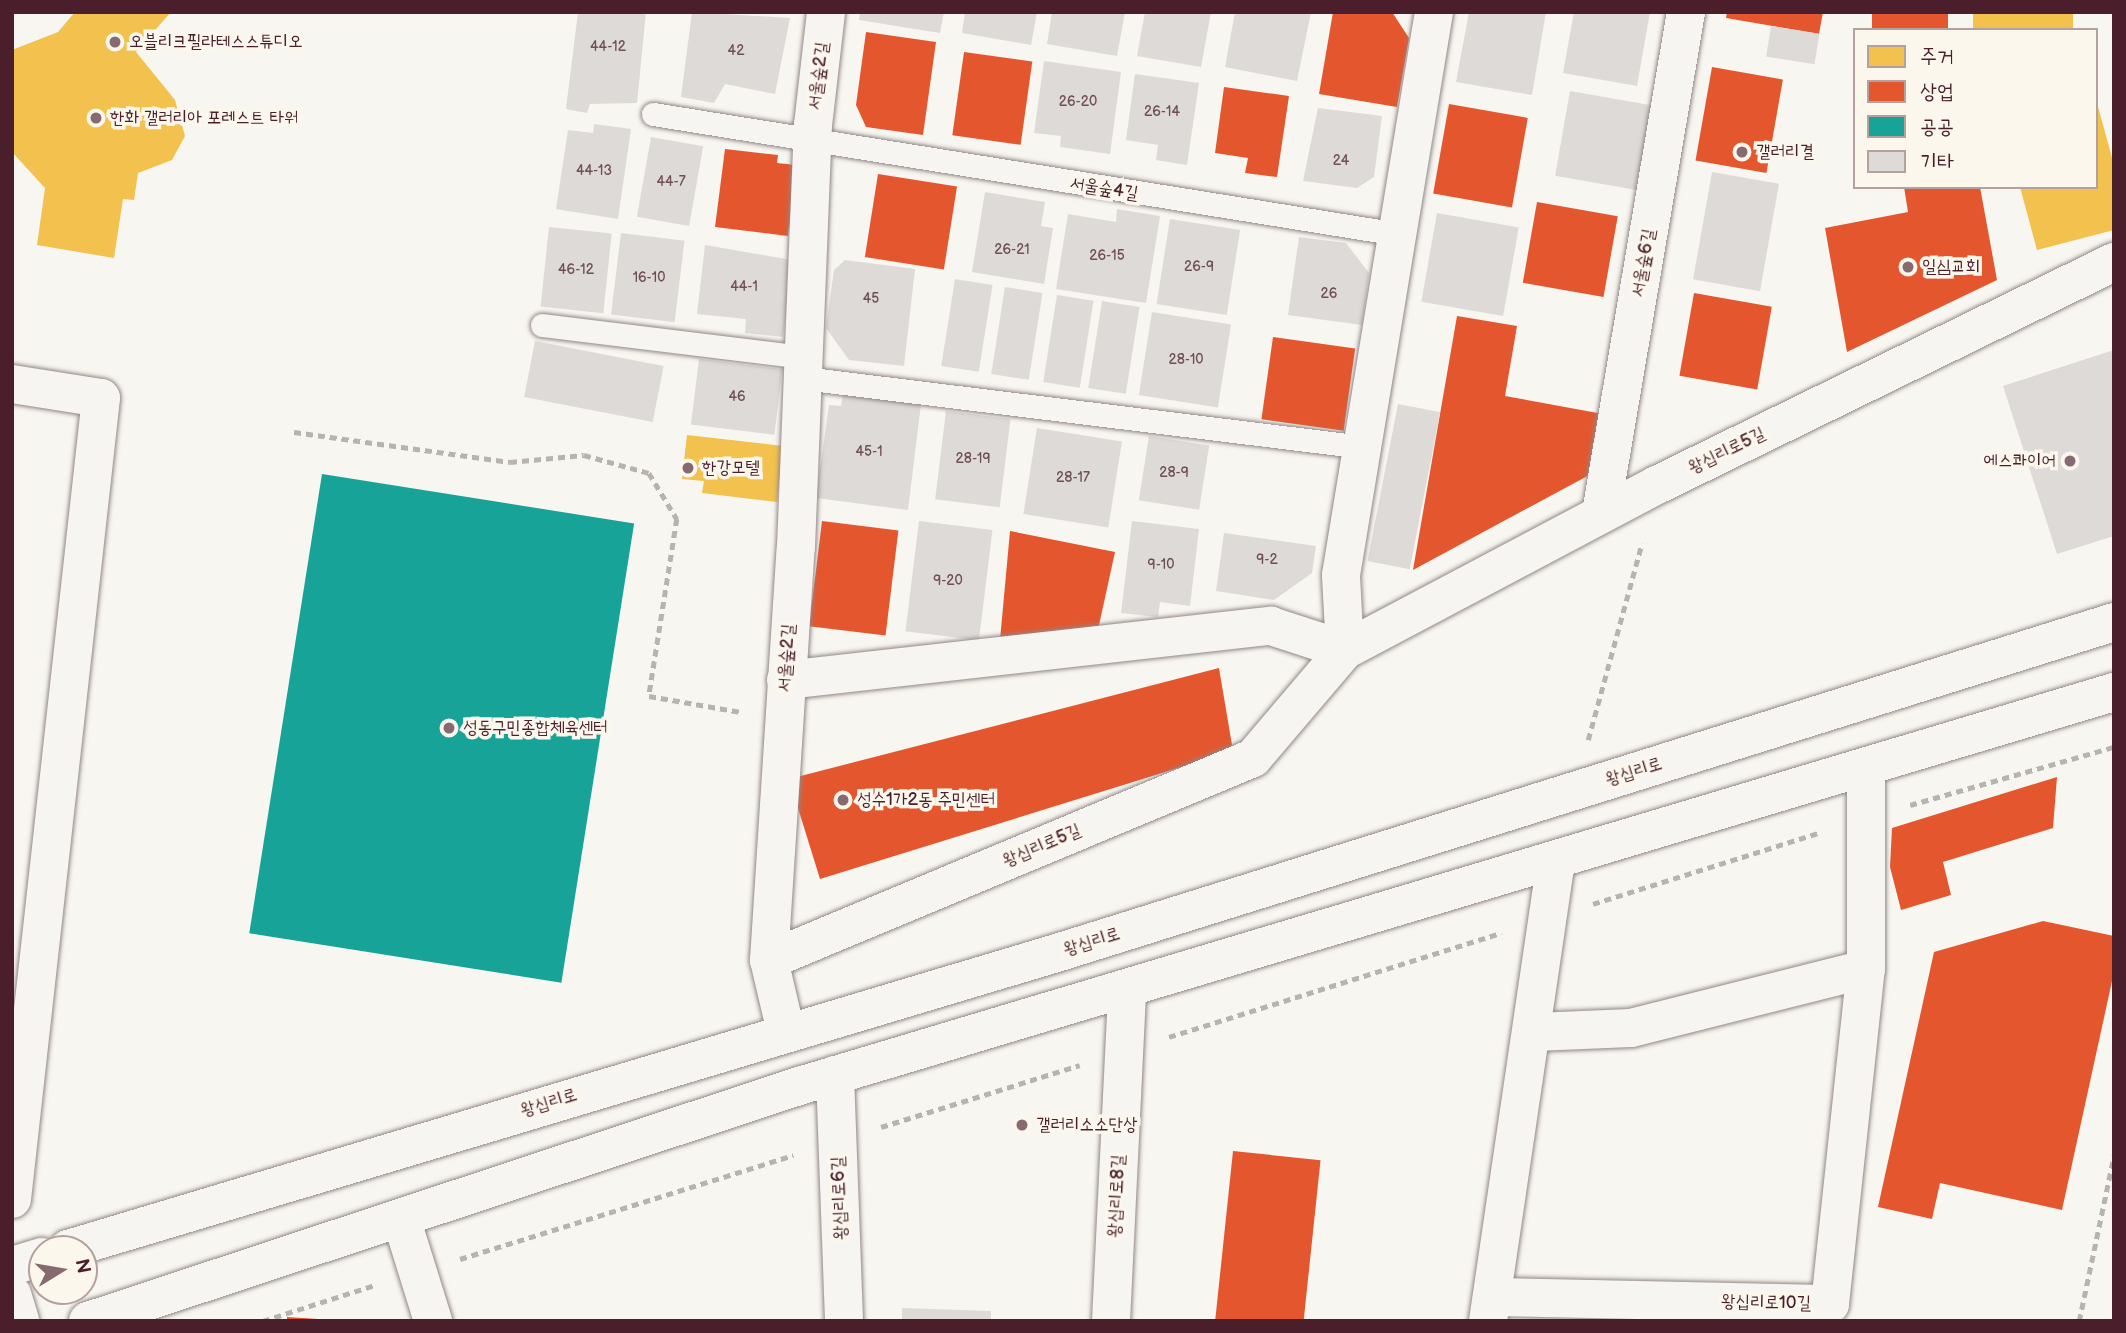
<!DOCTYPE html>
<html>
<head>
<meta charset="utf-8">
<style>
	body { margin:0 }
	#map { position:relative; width:2126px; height:1333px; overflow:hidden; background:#f8f6f0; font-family:"Balsamiq Sans","Poor Story",sans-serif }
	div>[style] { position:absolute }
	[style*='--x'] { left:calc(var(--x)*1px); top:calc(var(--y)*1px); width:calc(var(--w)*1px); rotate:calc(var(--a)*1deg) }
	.homes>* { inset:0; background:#f2c14e; transform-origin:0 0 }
	.shops>* { inset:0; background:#e4572e; transform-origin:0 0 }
	.public>* { inset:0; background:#17a398; transform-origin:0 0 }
	.building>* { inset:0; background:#dedad7; transform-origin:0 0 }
	.path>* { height:4.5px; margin-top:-2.25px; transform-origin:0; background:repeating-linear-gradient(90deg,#b8b3b1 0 7px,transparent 0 12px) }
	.roads { filter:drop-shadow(0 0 2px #918787) drop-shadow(0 0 2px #918787) }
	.lane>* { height:23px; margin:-11.5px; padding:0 11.5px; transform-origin:11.5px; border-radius:11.5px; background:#f6f5f1 }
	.street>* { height:38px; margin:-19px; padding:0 19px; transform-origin:19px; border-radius:19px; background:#f6f5f1 }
	.secondary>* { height:38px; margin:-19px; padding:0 19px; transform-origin:19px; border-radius:19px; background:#f6f5f1 }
	.primary>* { height:38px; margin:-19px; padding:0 19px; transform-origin:19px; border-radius:19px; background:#f6f5f1 }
	.dots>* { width:19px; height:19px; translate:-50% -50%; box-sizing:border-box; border:4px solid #fbf7ec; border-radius:50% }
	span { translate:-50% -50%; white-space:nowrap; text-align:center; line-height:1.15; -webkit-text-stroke:7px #fbf7ec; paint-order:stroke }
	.number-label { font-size:14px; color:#6f4e56 }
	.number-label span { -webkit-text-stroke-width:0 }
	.poi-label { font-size:18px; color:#4a1f2b }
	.left { translate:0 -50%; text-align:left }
	.right { translate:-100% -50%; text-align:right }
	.street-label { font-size:18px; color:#4a1f2b }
	.frame { position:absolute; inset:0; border:14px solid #4a1f2b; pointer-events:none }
	.legend { position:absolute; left:1853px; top:28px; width:245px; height:161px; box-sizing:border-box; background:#fbf7ec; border:2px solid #b4a19f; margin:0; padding:9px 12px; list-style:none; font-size:21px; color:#4a1f2b }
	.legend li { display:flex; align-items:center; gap:14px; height:35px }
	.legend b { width:35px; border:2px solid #b4a19f }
	.north { position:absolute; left:28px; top:1235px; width:70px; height:70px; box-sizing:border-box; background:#fbf7ec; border:2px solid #b4a19f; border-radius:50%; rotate:79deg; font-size:19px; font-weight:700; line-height:28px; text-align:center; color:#4a1f2b }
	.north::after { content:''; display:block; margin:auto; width:24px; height:32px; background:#876a70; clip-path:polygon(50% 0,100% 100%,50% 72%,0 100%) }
</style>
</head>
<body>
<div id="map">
	<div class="homes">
		<i style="clip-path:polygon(75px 12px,171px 12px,136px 52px,175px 100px,185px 136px,172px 160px,138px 173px,134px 200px,123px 199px,114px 258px,37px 245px,45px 188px,12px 152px,12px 50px,58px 32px)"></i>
		<i style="left:1973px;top:12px;width:100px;height:19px"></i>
		<i style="clip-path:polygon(2097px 103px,2114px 165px,2114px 230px,2037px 250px,2020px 187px,2096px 187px)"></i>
		<i style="clip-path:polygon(687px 435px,783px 446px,777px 502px,702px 493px,704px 481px,682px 479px)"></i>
	</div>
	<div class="shops">
		<i style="clip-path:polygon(1333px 12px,1392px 12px,1409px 38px,1397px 107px,1319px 94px)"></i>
		<i style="clip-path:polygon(1727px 12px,1823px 12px,1819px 34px,1726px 18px)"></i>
		<i style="left:1872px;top:12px;width:76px;height:18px"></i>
		<i style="clip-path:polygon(866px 32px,936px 42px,923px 135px,866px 127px,856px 105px)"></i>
		<i style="left:964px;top:52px;width:69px;height:84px;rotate:8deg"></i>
		<i style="left:1712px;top:67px;width:72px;height:95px;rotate:10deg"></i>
		<i style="clip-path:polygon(1224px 87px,1289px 96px,1277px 177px,1245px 173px,1248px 158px,1215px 153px)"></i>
		<i style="left:1449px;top:104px;width:80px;height:91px;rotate:10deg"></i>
		<i style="clip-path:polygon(725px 149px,778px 155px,777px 163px,796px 165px,788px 236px,715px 227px)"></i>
		<i style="left:878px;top:174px;width:80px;height:84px;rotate:9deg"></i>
		<i style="clip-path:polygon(1904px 187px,1980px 187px,1997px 280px,1847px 352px,1825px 228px,1908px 212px)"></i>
		<i style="left:1537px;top:202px;width:82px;height:82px;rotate:10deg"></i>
		<i style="left:1694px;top:293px;width:79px;height:84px;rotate:10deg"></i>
		<i style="clip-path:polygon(1457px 316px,1517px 326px,1505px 396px,1614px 416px,1606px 466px,1413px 570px)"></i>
		<i style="left:1273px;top:337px;width:83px;height:83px;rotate:8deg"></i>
		<i style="left:822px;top:521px;width:77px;height:106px;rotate:7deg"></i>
		<i style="clip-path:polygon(1010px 531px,1115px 552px,1096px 639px,999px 651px)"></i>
		<i style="clip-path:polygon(1219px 668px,1233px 751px,820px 879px,789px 779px)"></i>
		<i style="clip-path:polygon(2057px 777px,2053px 828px,1943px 862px,1951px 895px,1901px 910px,1890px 867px,1892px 828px)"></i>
		<i style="clip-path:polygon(2043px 921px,2114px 936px,2114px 972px,2062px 1210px,1940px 1183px,1932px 1219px,1878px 1207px,1934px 952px)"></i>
		<i style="left:1233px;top:1151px;width:88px;height:171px;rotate:6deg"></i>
		<i style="clip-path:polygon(287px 1317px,318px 1319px,318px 1321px,287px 1321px)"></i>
	</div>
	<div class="public">
		<i style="left:322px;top:474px;width:316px;height:465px;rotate:9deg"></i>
	</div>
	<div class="building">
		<i style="clip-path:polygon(578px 12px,646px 12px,637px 103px,590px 104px,587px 113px,566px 109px)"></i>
		<i style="clip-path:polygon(692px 12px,790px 18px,775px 94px,725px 84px,714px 103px,681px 97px)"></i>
		<i style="clip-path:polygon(860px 12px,944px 12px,940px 33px,859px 20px)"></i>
		<i style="clip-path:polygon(965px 12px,1037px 12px,1031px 45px,962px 33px)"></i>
		<i style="clip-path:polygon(1052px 12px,1125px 12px,1117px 56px,1047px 44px)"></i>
		<i style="clip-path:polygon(1145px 12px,1211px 12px,1201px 67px,1137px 56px)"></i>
		<i style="clip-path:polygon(1235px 12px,1311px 12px,1297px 81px,1225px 67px)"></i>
		<i style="clip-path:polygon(1469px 12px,1546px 12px,1532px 95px,1456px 82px)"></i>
		<i style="clip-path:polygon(1574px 12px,1650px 12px,1637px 86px,1563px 73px)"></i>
		<i style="left:1771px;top:26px;width:49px;height:31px;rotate:9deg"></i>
		<i style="clip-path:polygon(1044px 61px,1121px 72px,1110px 154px,1060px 147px,1061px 136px,1034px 133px)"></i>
		<i style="clip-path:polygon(1135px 74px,1199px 83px,1187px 165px,1156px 160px,1158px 145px,1126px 140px)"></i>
		<i style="left:1570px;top:91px;width:84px;height:86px;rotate:10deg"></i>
		<i style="clip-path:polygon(1318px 108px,1382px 116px,1374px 177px,1357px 188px,1303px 181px)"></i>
		<i style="clip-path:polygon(594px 124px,631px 129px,618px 219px,556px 209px,568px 130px,593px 133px)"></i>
		<i style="left:651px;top:137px;width:53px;height:81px;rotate:10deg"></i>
		<i style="left:1712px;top:172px;width:68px;height:109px;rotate:10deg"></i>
		<i style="clip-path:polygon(985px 192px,1045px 202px,1041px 226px,1053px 228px,1044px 284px,972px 272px)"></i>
		<i style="clip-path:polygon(1117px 209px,1160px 216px,1146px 303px,1056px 289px,1068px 214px,1116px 222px)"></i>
		<i style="left:1437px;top:213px;width:83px;height:90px;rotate:10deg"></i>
		<i style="left:1170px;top:219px;width:71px;height:86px;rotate:9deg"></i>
		<i style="left:549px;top:227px;width:63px;height:80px;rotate:6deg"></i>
		<i style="left:621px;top:233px;width:64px;height:82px;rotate:7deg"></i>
		<i style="clip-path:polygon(1299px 237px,1346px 243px,1369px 273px,1362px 325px,1288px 315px)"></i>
		<i style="clip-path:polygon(705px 245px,792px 260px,783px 337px,745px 333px,746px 319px,697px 314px)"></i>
		<i style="clip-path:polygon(845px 260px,915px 269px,904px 366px,849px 360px,826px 328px,834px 270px)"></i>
		<i style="left:955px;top:279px;width:38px;height:88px;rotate:9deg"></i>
		<i style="left:1005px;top:287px;width:38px;height:88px;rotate:9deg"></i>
		<i style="left:1057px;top:295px;width:37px;height:88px;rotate:9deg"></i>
		<i style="left:1102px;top:301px;width:38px;height:88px;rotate:9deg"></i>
		<i style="left:1152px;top:312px;width:80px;height:84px;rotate:9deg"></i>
		<i style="left:535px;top:341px;width:131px;height:57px;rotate:11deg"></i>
		<i style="clip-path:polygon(2114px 350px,2114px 536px,2057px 554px,2003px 386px)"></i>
		<i style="left:699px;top:359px;width:84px;height:66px;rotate:7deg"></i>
		<i style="clip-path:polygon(843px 394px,921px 404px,908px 510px,816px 498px,829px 405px,841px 406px)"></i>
		<i style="left:1398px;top:404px;width:43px;height:160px;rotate:11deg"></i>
		<i style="left:946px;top:411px;width:65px;height:89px;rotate:7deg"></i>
		<i style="left:1037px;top:428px;width:86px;height:87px;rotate:9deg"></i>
		<i style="left:1149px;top:436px;width:61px;height:65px;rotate:9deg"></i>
		<i style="left:919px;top:521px;width:74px;height:111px;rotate:7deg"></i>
		<i style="clip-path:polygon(1132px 521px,1199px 529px,1190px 606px,1160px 602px,1158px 617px,1121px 613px)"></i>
		<i style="clip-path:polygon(1224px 533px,1316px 546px,1312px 573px,1274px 600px,1216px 591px)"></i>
		<i style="clip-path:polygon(902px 1308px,991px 1311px,991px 1321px,902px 1321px)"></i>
	</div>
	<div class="path">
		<i style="--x:294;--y:432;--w:218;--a:7.9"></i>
		<i style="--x:510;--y:462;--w:74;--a:-5.4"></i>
		<i style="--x:584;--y:455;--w:67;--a:15.5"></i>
		<i style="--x:649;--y:473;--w:54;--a:58.7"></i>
		<i style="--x:677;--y:519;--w:179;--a:99"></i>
		<i style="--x:649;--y:696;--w:93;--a:9.9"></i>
		<i style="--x:1588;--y:740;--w:204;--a:-74.7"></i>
		<i style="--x:1910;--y:805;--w:212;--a:-15.9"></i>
		<i style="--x:1593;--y:904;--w:239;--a:-17.5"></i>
		<i style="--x:1169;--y:1037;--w:348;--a:-17.4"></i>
		<i style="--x:881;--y:1127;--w:208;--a:-17.3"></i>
		<i style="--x:460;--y:1259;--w:349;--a:-17.3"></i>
		<i style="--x:263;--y:1321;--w:118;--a:-17.8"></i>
		<i style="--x:2079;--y:1321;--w:170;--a:-78.1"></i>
	</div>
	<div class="roads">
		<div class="lane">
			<i style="--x:653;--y:114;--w:755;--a:9.15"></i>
			<i style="--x:542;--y:325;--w:263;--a:7"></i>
			<i style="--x:803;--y:378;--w:564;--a:7.02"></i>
		</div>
		<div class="street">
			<i style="--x:1601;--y:513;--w:508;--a:-80.37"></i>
			<i style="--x:786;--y:680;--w:488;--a:-6.4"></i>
			<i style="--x:1271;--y:626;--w:78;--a:18"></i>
			<i style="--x:1345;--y:650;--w:75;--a:-93.1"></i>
			<i style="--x:1341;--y:575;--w:571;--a:-80.62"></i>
			<i style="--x:769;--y:960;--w:524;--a:-22.65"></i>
			<i style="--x:1253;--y:758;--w:142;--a:-49.6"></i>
			<i style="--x:1345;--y:650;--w:353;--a:-27.9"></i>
			<i style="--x:1657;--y:485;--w:509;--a:-26.01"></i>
			<i style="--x:786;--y:1032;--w:74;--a:-103.3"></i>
			<i style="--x:769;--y:960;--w:414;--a:-86.3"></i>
			<i style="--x:796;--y:547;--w:422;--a:-87.7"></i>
			<i style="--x:813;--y:125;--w:114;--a:-83.4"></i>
			<i style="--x:1535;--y:1032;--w:96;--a:-2.4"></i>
			<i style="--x:1631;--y:1028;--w:242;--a:-14.1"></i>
			<i style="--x:835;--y:1075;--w:246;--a:87.9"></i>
			<i style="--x:401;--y:1218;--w:108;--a:72.7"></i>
			<i style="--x:1492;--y:1297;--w:338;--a:1.2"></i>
			<i style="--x:1830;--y:1304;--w:337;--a:-83.9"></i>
			<i style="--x:1866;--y:969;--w:202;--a:-90"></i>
			<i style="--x:1111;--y:1321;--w:333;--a:-87.2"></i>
			<i style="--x:1488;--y:1321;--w:466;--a:-81.6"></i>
		</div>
		<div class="secondary">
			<i style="--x:12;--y:384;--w:90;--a:8.9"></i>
			<i style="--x:101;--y:398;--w:806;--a:96.34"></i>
			<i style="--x:12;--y:1294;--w:28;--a:73"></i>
		</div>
		<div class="primary">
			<i style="--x:68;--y:1249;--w:1039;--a:-16.67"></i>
			<i style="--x:1063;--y:951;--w:1101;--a:-17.38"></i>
			<i style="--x:12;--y:1266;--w:31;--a:-17"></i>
			<i style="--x:88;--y:1321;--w:749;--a:-18.29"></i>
			<i style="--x:799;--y:1086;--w:1373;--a:-16.68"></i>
		</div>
	</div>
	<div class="dots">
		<i style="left:115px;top:42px;background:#876a70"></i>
		<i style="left:96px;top:118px;background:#876a70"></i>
		<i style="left:1742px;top:152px;background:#876a70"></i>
		<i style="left:1908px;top:267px;background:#876a70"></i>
		<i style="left:2070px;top:461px;background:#876a70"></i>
		<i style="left:688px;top:468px;background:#876a70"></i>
		<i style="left:449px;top:728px;background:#876a70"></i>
		<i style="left:843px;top:800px;background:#876a70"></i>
		<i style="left:1022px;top:1125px;background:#876a70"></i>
	</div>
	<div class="number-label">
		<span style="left:608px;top:47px">44-12</span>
		<span style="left:736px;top:51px">42</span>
		<span style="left:1078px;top:102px">26-20</span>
		<span style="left:1162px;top:112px">26-14</span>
		<span style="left:1341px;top:161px">24</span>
		<span style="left:594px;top:171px">44-13</span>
		<span style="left:671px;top:182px">44-7</span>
		<span style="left:1012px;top:250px">26-21</span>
		<span style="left:1107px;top:256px">26-15</span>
		<span style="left:1199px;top:267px">26-9</span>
		<span style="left:576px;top:270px">46-12</span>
		<span style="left:649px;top:278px">16-10</span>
		<span style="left:744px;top:287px">44-1</span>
		<span style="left:1329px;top:294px">26</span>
		<span style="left:871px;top:299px">45</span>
		<span style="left:1186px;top:360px">28-10</span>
		<span style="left:737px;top:397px">46</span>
		<span style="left:869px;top:452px">45-1</span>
		<span style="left:973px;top:459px">28-19</span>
		<span style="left:1174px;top:473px">28-9</span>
		<span style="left:1073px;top:478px">28-17</span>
		<span style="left:1267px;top:560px">9-2</span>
		<span style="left:1161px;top:565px">9-10</span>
		<span style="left:948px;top:581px">9-20</span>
	</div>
	<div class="poi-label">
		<span class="left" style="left:129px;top:42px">오블리크필라테스스튜디오</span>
		<span class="left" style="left:110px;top:118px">한화 갤러리아 포레스트 타워</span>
		<span class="left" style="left:1756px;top:152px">갤러리결</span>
		<span class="left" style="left:1922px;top:267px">일심교회</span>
		<span class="right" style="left:2056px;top:461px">에스콰이어</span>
		<span class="left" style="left:702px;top:468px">한강모텔</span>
		<span class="left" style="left:463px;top:728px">성동구민종합체육센터</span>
		<span class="left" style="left:857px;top:800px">성수1가2동 주민센터</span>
		<span class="left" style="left:1036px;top:1125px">갤러리소소단상</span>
	</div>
	<div class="street-label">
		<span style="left:819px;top:76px;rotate:-83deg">서울숲2길</span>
		<span style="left:1104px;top:189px;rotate:9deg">서울숲4길</span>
		<span style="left:1644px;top:263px;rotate:-80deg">서울숲6길</span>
		<span style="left:1727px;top:451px;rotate:-26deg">왕십리로5길</span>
		<span style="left:787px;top:658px;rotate:-86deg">서울숲2길</span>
		<span style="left:1634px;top:772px;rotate:-17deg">왕십리로</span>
		<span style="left:1042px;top:846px;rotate:-23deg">왕십리로5길</span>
		<span style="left:1092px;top:942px;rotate:-17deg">왕십리로</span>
		<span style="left:549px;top:1103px;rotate:-17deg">왕십리로</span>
		<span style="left:1117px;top:1196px;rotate:-87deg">왕십리로8길</span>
		<span style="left:840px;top:1198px;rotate:-92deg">왕십리로6길</span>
		<span style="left:1766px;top:1303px;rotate:1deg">왕십리로10길</span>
	</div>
	<div class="frame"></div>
	<ul class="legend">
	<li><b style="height:19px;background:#f2c14e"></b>주거</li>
	<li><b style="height:19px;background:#e4572e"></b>상업</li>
	<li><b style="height:19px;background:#17a398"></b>공공</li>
	<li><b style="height:19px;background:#dedad7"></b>기타</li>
	</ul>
	<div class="north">N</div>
</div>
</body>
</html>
